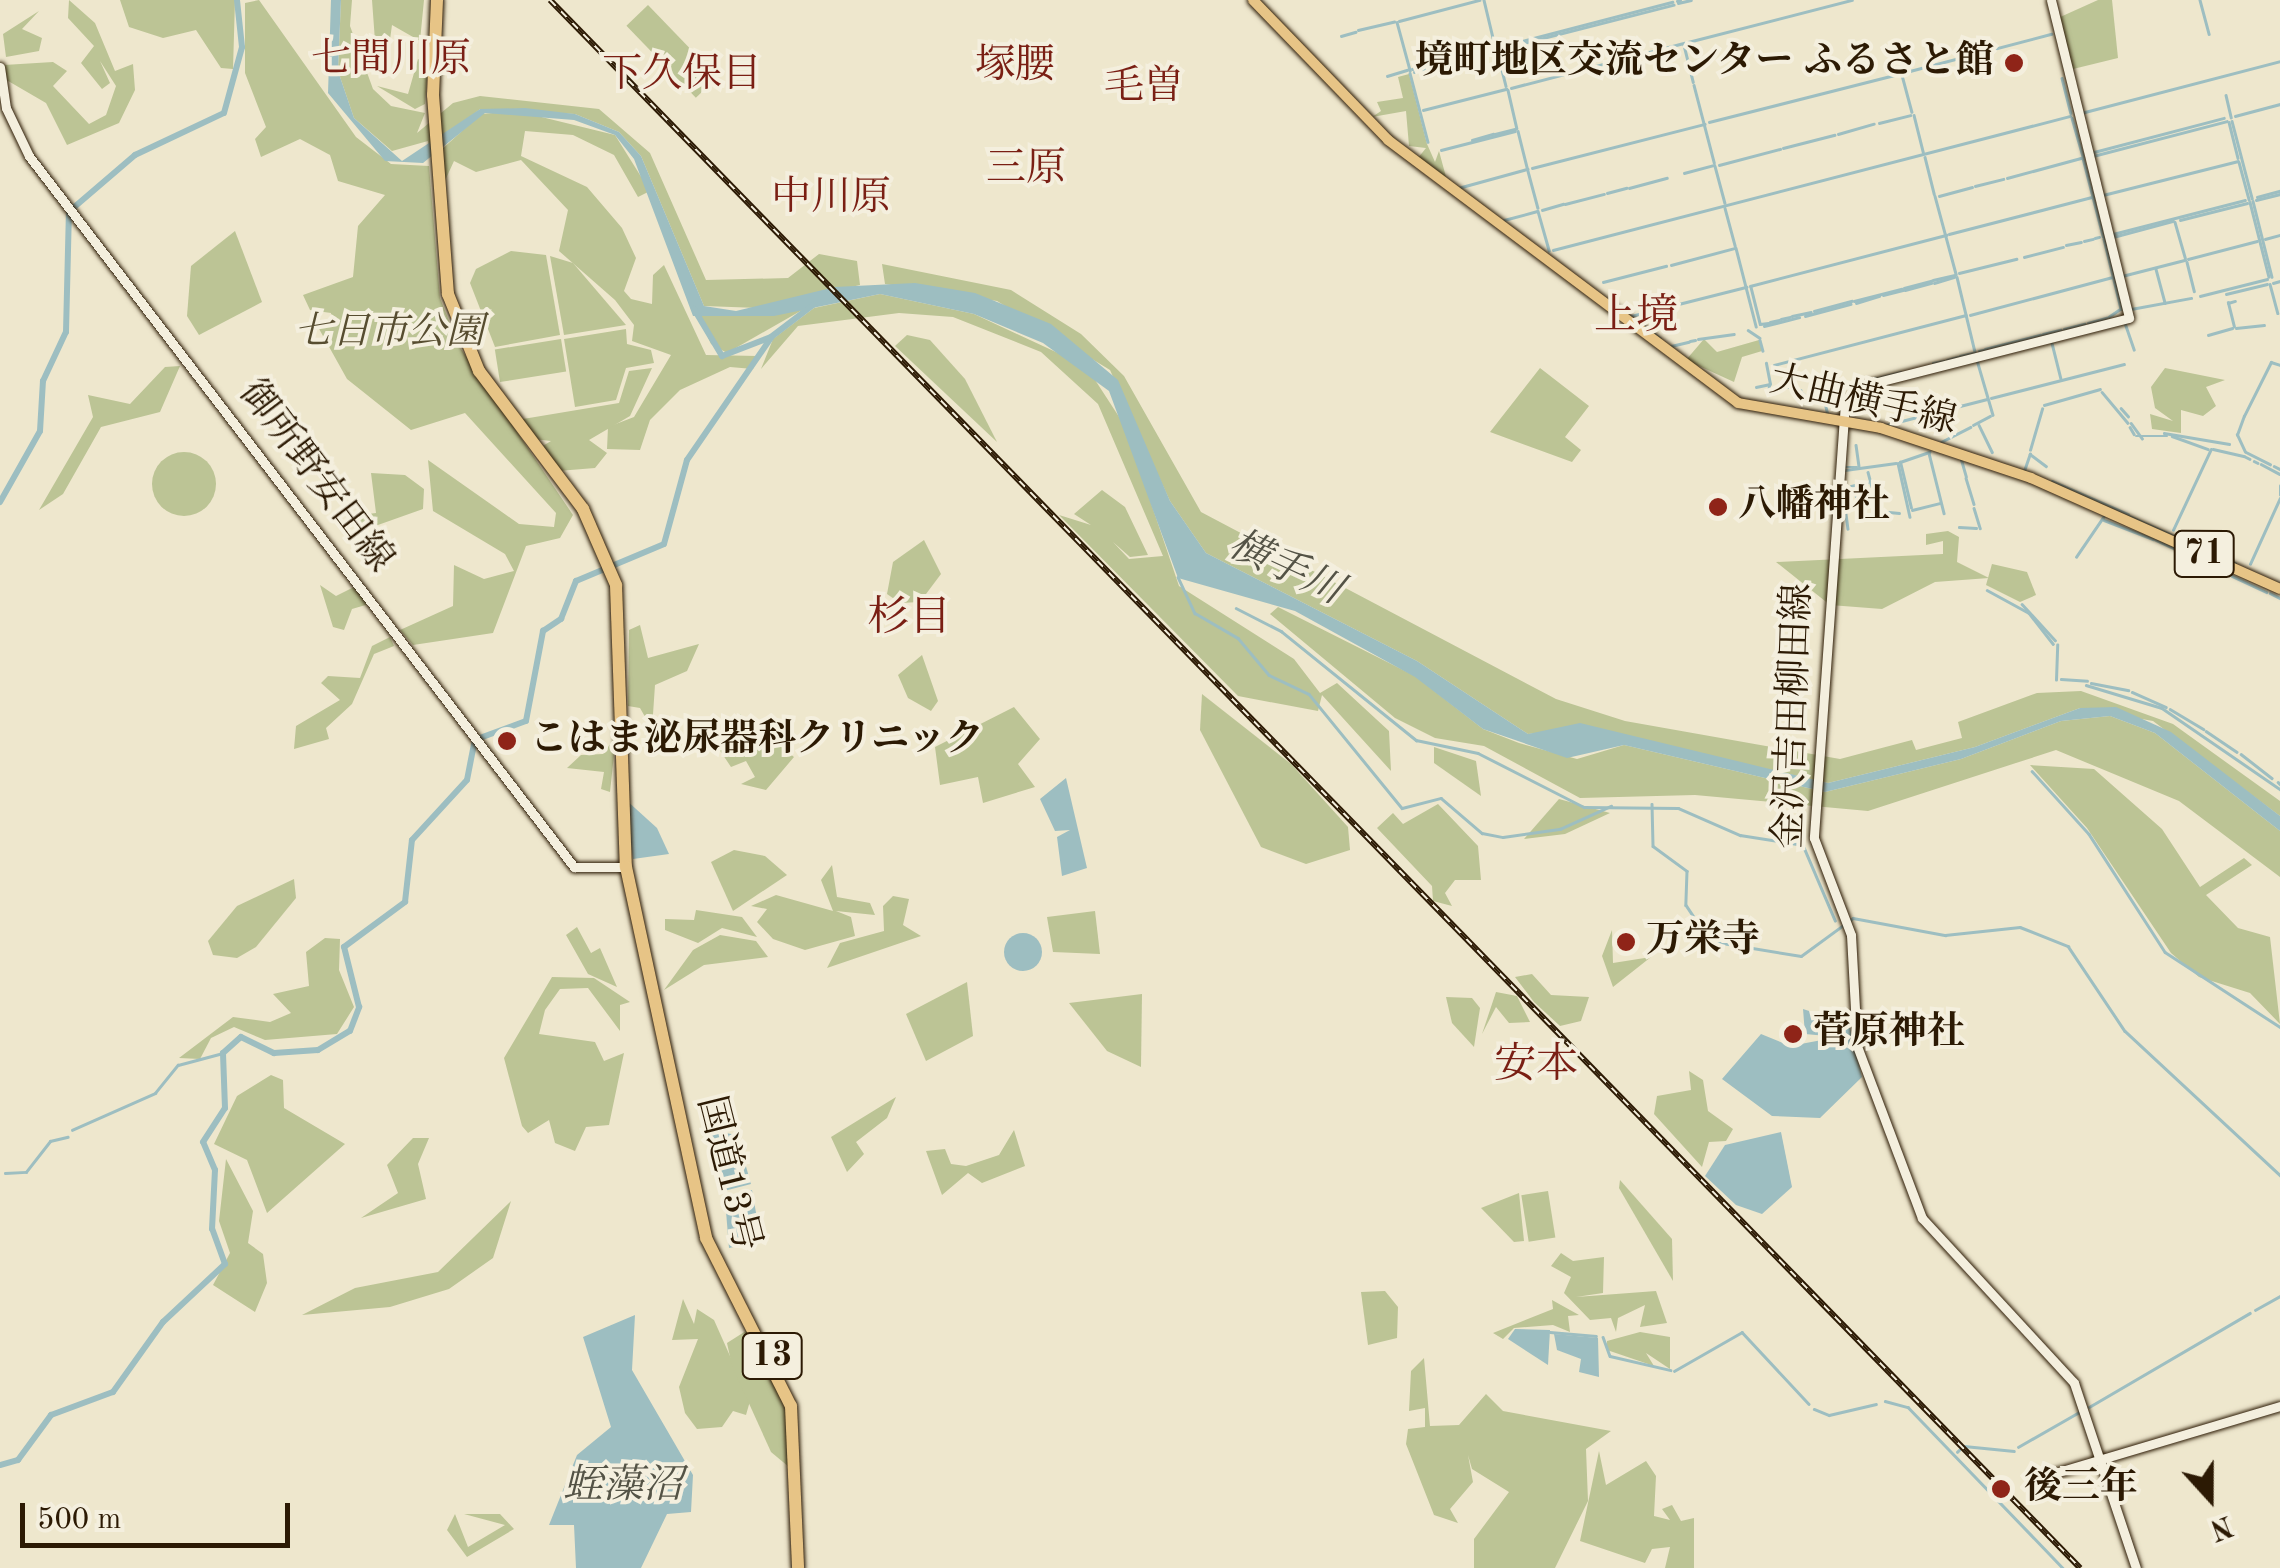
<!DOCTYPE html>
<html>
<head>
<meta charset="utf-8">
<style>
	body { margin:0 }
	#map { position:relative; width:2280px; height:1568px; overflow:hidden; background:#eee7cd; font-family:"Old Standard TT","Noto Serif JP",serif }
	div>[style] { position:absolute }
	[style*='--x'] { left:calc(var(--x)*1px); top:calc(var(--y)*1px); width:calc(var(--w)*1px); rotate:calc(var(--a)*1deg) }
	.green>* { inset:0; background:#bcc495; transform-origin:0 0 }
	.round { border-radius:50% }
	.water>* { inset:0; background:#9dbec1 }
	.stream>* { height:2.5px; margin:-1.25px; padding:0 1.25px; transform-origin:1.25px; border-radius:1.25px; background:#9dbec1 }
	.river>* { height:6px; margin:-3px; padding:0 3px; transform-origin:3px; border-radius:3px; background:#9dbec1 }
	.roads { filter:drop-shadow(0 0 2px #2c1a04) drop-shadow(0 0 2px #2c1a04) }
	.secondary>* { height:9px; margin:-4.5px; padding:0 4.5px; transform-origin:4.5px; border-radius:4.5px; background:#f4efde }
	.primary>* { height:10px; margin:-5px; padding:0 5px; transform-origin:5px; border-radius:5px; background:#e7c486 }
	.highway>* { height:12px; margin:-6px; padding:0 6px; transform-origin:6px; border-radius:6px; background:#e7c486 }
	.rail>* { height:6px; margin-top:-3px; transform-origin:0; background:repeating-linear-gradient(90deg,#f4efde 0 8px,#2c1a04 0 16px); box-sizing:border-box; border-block:2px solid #2c1a04 }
	.dots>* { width:28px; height:28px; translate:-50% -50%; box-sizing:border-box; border:5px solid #f4efde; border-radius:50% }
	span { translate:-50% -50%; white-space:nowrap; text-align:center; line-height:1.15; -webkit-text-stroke:8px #f4efde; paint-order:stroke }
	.shield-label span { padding:2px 8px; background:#f4efde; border:2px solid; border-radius:8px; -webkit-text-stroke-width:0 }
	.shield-label { font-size:35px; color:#2c1a04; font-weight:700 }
	.poi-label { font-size:38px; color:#2c1a04; font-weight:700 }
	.right { translate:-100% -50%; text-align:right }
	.left { translate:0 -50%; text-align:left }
	.park-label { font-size:38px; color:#574d30; font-style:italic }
	.street-label { font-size:38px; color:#2c1a04 }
	.neighbourhood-label { font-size:40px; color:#7a1f14 }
	.water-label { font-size:40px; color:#545346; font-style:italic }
	.quarter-label { font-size:42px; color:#7a1f14 }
	.north { position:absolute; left:2160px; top:1448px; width:100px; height:100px; -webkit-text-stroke:8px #f4efde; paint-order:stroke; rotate:159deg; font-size:28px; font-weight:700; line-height:40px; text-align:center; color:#2c1a04 }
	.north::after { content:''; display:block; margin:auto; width:35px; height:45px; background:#2c1a04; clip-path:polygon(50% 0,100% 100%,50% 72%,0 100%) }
	.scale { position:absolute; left:20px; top:1503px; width:270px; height:45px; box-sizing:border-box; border:5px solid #2c1a04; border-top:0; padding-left:12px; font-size:30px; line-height:35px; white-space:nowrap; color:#2c1a04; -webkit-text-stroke:8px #f4efde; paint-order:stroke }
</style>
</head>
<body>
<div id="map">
	<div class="green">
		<i style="clip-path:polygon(69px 0,95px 23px,115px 71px,133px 64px,135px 90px,119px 123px,67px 145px,46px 103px,3px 78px,4px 65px,53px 62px,67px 71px,53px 86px,89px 124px,106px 115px,116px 86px,100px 61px,110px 83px,102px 89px,81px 63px,94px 46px,68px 18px)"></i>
		<i style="clip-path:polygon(120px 0,235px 0,233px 69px,221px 68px,196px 30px,163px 38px,129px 27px)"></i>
		<i style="clip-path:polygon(259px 0,356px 137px,391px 164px,429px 166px,440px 298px,459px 346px,573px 515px,560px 538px,526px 546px,493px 633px,413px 645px,400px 630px,453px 606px,454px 565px,484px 579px,514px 571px,505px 554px,433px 511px,428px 460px,519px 524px,554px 527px,556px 513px,465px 413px,411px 430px,347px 379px,318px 327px,331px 324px,331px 313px,310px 310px,303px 295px,353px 277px,358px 226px,385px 195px,338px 181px,330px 155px,300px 139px,261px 157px,255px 139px,266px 127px,245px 73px,245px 3px)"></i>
		<i style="clip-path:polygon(341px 0,352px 0,350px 26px,373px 89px,391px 106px,425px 113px,417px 133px,453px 103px,480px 96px,599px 109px,650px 153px,706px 280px,788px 278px,819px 254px,857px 261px,860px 285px,759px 308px,704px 306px,641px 156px,619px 132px,575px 114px,480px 109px,429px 150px,428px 141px,392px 151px,354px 118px,338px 71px)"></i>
		<i style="clip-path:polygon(372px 0,424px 0,420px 41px,392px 25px,389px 47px,375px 41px)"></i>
		<i style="clip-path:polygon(2098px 0,2112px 0,2118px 58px,2069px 70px,2058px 18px)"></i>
		<i style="left:648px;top:5px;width:100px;height:30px;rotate:46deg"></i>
		<i style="clip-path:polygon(39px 11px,22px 29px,42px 38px,39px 51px,6px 57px,3px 34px)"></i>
		<i style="clip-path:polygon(418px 59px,428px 65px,425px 104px,415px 109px,377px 86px,408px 94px)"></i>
		<i style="clip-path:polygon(1409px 74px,1427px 144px,1435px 162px,1439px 151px,1446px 177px,1418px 158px,1426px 148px,1409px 146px,1406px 111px,1372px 117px,1381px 111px,1377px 102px,1403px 98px,1398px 77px)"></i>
		<i style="clip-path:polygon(517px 111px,615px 135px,650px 191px,638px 197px,614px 155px,573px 135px,525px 131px,521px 156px,587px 187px,622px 228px,636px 258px,624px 291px,631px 299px,652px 304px,653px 275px,664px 265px,706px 355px,758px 356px,753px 369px,730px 367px,680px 390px,650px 420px,640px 450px,607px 449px,608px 427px,634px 417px,671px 355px,632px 341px,634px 325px,615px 300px,559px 251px,568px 210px,521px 160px,476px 172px,454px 161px,443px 185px,441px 150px,481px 114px)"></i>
		<i style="clip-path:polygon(235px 231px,262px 302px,199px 335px,187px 316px,191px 266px)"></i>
		<i style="clip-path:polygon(511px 251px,546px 255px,560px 335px,495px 347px,470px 283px,476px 269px)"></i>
		<i style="clip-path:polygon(550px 256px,573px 263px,626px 325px,564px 335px)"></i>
		<i style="clip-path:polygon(882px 264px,1011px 290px,1081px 334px,1124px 376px,1201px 512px,1556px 699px,1625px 721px,1840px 759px,1912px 740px,1916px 750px,1962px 738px,1958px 722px,2037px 693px,2081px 691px,2173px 724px,2280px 801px,2280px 816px,2153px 721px,2080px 708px,1975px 747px,1828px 783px,1588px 728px,1528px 734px,1417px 661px,1206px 553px,1170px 501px,1110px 370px,997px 301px,885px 284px)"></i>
		<i style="clip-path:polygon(880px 294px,974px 314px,1086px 366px,1125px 426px,1179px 586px,1294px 659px,1320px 693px,1337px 683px,1389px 731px,1391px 771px,1322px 695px,1318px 711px,1238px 696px,1059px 515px,1091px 525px,1074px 514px,1102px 490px,1125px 507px,1148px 555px,1130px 557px,1113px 542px,1129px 559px,1163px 556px,1098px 404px,1041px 352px,953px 317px,899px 313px,798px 326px,761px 369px,773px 339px,814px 308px)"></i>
		<i style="clip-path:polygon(804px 309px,727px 353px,711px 344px,698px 315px)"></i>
		<i style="clip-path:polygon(626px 329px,627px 344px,651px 350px,654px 363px,626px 368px,616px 400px,575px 407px,564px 339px)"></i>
		<i style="clip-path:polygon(907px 335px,930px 340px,965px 379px,997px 442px,895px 346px)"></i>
		<i style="left:561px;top:339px;width:33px;height:67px;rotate:81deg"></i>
		<i style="clip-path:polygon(1704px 339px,1717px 352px,1759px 340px,1762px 351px,1742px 357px,1734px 382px,1686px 360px)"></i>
		<i style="clip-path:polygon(180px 366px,160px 412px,101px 427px,63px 494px,39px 510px,93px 417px,88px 395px,130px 404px,165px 367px)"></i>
		<i style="clip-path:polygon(652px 368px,630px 416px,589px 440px,607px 453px,595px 468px,558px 471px,541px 447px,551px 441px,533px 439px,517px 420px,619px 403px,629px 371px)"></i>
		<i style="clip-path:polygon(1540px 368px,1589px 406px,1565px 437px,1581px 450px,1572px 462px,1490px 432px)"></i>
		<i style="clip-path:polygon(2165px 368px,2225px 380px,2206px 387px,2216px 406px,2203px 416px,2181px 410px,2181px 433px,2152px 429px,2150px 414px,2173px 421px,2155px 408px,2151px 387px)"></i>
		<i class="round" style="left:152px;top:452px;width:64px;height:64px"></i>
		<i style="clip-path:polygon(371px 473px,405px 475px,424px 489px,423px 509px,361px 531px,351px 516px,376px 513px)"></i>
		<i style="clip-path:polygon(1948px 531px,1959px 537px,1957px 562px,1989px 578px,1935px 582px,1882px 609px,1830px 605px,1776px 562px,1943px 554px,1943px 541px,1926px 545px,1926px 534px)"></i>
		<i style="clip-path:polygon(924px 540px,941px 574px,920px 602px,900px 603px,887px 594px,893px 562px)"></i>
		<i style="clip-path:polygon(1992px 564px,2027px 572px,2036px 595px,2020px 602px,1986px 585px)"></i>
		<i style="clip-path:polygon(320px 585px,336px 596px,354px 587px,369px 604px,352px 609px,344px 630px,333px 627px)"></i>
		<i style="clip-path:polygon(1278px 607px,1415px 676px,1483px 729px,1519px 743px,1577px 759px,1624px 745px,1825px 792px,1961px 759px,2061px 721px,2110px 716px,2155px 733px,2280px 831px,2280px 877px,2179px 801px,2056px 750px,1868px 811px,1695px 795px,1580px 798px,1484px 746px,1435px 738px,1395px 718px,1270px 614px)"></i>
		<i style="clip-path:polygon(640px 625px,648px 658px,699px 644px,687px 671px,655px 685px,652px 729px,640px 708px,628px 706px,629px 630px)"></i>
		<i style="clip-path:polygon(390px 637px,394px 646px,374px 654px,352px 704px,326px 728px,329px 739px,294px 749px,296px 726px,340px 700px,321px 683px,328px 676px,360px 678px,372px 646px)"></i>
		<i style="clip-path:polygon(922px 655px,938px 701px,931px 711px,908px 698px,898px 675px)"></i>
		<i style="clip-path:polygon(1202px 694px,1291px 764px,1348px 827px,1350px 850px,1306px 864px,1261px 847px,1200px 730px)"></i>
		<i style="clip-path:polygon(1014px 707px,1040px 739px,1018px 764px,1035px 787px,983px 803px,978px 777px,940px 785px,935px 747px)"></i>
		<i style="clip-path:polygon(740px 714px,794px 757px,766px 790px,741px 784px,755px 777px,746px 761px,731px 767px,719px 749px)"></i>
		<i style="clip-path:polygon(616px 736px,610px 792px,601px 789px,604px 772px,567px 768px,581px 755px,603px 754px)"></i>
		<i style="clip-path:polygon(1434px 747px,1476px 761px,1481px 796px,1434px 763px)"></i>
		<i style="clip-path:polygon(2030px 765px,2094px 769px,2162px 829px,2200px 887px,2244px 858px,2252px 865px,2206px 895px,2238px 928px,2270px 937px,2280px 1024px,2250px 993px,2199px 977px,2171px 953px,2087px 828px)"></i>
		<i style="clip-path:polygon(1559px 799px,1610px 813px,1565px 834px,1524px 839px)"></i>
		<i style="clip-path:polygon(1438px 804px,1478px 846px,1481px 880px,1455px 880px,1445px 893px,1452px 906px,1433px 901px,1432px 886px,1377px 828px,1393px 813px,1403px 824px)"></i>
		<i style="clip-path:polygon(734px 850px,765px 856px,787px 875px,733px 911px,711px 862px)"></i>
		<i style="clip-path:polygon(832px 865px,837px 897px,870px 903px,875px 915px,836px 911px,851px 917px,855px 936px,805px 950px,773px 939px,757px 922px,767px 909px,751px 906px,776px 895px,833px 911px,821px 880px)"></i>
		<i style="clip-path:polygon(294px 879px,296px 898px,256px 947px,237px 958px,213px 955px,208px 941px,237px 906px)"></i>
		<i style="clip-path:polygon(893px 896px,909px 899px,903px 925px,921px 936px,827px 968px,840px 943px,884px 931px,883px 906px)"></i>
		<i style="clip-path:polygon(696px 910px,742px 917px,757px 937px,722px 928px,698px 943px,665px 930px,665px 919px,694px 920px)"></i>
		<i style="clip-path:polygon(1095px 911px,1100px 954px,1053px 952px,1047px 917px)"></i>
		<i style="clip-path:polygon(577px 927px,591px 953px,600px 948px,617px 987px,588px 974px,566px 935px)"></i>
		<i style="clip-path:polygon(1612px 930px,1613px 963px,1651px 957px,1613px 987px,1602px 956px)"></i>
		<i style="clip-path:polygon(720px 935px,756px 941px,768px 957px,704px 965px,664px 990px,693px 950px)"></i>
		<i style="clip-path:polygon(325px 938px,340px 939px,339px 970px,354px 1007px,337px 1034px,265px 1040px,234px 1027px,211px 1038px,200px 1059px,179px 1058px,233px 1017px,270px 1022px,291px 1013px,273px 994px,309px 986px,306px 952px)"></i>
		<i style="clip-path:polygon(1532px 974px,1551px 995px,1589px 997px,1581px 1021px,1560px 1026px,1534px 1002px,1515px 977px)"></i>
		<i style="clip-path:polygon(552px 977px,594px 978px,630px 1002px,620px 1005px,620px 1031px,588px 988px,560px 989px,545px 1010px,539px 1034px,595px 1042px,604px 1061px,624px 1053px,609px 1125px,586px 1127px,575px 1151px,555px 1143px,549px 1120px,528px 1133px,522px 1126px,504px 1058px)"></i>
		<i style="clip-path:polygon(967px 982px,973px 1036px,926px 1061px,906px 1014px)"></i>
		<i style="clip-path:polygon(1496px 992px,1517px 996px,1530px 1022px,1509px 1023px,1496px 1007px,1482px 1034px)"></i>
		<i style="clip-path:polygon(1142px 994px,1141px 1067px,1107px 1051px,1069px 1003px)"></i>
		<i style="clip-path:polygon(1446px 997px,1472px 998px,1480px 1008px,1474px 1047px,1452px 1023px)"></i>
		<i style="clip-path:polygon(1689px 1071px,1703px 1080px,1708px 1111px,1733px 1129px,1726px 1141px,1709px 1142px,1702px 1167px,1654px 1114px,1657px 1096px,1691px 1090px)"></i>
		<i style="clip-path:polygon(271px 1075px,283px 1080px,284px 1108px,345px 1144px,267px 1213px,247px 1160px,214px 1144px,237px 1096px)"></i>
		<i style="clip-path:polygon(896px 1097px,887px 1118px,856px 1142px,864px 1154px,847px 1172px,831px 1137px)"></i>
		<i style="clip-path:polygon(1014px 1130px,1025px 1166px,982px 1183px,968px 1173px,942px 1195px,926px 1151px,945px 1149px,951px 1164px,966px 1166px,999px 1155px)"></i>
		<i style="clip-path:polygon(413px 1138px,429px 1138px,418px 1164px,426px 1199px,361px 1218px,398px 1193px,387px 1165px)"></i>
		<i style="clip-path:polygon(226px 1159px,253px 1211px,248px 1243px,263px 1254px,267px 1283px,255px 1312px,213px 1285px,230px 1253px,219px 1221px)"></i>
		<i style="clip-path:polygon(1620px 1180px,1672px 1239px,1673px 1281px,1619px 1188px)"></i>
		<i style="left:1548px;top:1191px;width:47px;height:27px;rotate:81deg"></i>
		<i style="clip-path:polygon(1519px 1193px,1524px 1241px,1514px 1242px,1481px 1208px)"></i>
		<i style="clip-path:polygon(511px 1201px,493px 1258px,449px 1289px,390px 1307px,302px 1315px,355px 1288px,438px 1272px)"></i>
		<i style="clip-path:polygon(1561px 1253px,1573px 1261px,1604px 1257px,1603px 1293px,1576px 1297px,1656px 1291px,1667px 1323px,1640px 1327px,1645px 1305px,1618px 1318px,1616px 1332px,1611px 1318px,1590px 1320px,1564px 1293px,1571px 1277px,1551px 1266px)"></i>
		<i style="clip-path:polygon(1385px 1291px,1398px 1307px,1397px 1338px,1368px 1345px,1361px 1292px)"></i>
		<i style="clip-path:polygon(683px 1299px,694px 1324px,697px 1309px,714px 1320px,750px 1401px,746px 1415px,733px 1411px,722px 1427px,697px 1429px,685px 1413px,679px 1387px,698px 1339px,672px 1340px)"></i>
		<i style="clip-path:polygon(1552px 1300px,1579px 1315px,1568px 1316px,1570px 1332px,1553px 1325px,1514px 1328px,1503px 1339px,1493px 1333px,1553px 1309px)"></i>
		<i style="clip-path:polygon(749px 1329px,787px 1413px,789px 1467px,771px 1452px,732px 1366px,727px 1343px)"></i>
		<i style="clip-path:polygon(1640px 1332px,1670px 1337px,1670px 1369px,1646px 1353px,1654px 1366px,1607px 1350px,1607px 1341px)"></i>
		<i style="clip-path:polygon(1424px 1358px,1430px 1426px,1459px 1425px,1486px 1394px,1503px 1411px,1611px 1431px,1586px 1449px,1588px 1501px,1555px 1568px,1474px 1568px,1474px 1539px,1509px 1492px,1472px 1469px,1468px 1455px,1473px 1482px,1450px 1509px,1458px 1523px,1434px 1515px,1406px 1444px,1408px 1429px,1425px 1427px,1425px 1408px,1409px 1411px,1411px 1371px)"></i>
		<i style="clip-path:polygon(1599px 1451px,1606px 1485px,1646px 1461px,1656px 1476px,1654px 1516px,1670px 1520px,1662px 1509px,1672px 1505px,1681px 1521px,1694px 1518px,1694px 1568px,1665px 1568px,1670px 1547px,1652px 1549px,1645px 1563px,1580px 1541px)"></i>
		<i style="clip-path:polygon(455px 1514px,468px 1547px,505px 1525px,464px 1514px,500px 1514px,514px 1529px,467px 1557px,447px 1530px)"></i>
	</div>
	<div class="water">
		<i style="clip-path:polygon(331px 0,341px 0,338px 71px,354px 118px,402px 161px,480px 109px,525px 108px,575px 114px,619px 132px,641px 156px,704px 306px,736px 311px,835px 287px,915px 283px,975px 293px,1051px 324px,1118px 380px,1170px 501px,1206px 553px,1417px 661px,1528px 734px,1580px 723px,1828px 783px,1975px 747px,2080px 708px,2116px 707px,2171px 732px,2280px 816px,2280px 831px,2155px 733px,2110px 716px,2061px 721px,1961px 759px,1825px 792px,1624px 745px,1567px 758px,1483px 729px,1415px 677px,1295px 611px,1178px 578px,1109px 391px,1043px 343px,974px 314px,880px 294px,774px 316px,693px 316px,634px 159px,615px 135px,574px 120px,485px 113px,423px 163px,385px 161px,328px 93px)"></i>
		<i style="clip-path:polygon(1066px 778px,1087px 868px,1062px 876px,1057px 837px,1070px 830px,1055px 831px,1040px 799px)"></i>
		<i style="clip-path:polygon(625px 799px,657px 828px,669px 854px,633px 859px)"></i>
		<i class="round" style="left:1004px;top:933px;width:38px;height:38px"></i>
		<i style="clip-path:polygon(1803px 1009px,1849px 1024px,1862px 1077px,1820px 1118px,1772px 1116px,1722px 1079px,1761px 1034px,1790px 1046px,1838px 1037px,1805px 1034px)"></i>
		<i style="clip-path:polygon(720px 1132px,737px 1135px,751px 1184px,724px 1191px,706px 1138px)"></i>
		<i style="clip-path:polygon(1781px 1132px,1792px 1187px,1762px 1214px,1736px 1205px,1705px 1176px,1725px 1145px)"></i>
		<i style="clip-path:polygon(752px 1190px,761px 1241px,729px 1248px,725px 1199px)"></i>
		<i style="clip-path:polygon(635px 1315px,632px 1370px,693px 1475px,691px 1512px,667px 1514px,641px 1568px,576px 1568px,574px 1525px,549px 1525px,577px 1455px,611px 1427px,583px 1337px)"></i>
		<i style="clip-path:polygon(1515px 1329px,1550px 1330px,1548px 1365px,1508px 1339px)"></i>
		<i style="clip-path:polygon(1554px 1334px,1598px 1338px,1599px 1377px,1579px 1372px,1581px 1359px,1557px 1350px)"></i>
	</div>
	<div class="stream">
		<i style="--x:1484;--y:0;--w:47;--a:76.6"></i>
		<i style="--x:2200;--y:0;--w:35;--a:75"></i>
		<i style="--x:1677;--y:1;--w:3;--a:-18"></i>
		<i style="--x:1678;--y:3;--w:13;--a:-13"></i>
		<i style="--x:1399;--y:21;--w:83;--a:-14.7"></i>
		<i style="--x:1397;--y:22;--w:50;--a:74.8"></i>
		<i style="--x:1358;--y:30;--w:37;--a:-13"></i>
		<i style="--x:1341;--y:36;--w:15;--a:-16"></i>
		<i style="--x:1688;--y:42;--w:169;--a:-14.4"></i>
		<i style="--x:1684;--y:45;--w:38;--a:76"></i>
		<i style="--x:1499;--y:47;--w:179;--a:-14.6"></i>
		<i style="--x:1500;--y:49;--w:179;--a:-14.3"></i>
		<i style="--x:1497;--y:50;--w:37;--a:76"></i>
		<i style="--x:1412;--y:69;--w:87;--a:-14"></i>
		<i style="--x:1414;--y:72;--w:84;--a:-14.5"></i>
		<i style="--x:1906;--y:72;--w:150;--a:-14.7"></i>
		<i style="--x:1410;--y:73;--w:71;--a:75.4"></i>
		<i style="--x:1902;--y:75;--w:38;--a:75"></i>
		<i style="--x:1387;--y:76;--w:21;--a:-17"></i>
		<i style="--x:2062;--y:78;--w:36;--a:76"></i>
		<i style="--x:1694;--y:85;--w:80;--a:75.4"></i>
		<i style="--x:1511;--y:88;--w:179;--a:-14.6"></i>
		<i style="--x:1508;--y:90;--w:39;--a:77"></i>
		<i style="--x:2226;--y:95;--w:23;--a:77"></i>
		<i style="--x:1423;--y:110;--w:86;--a:-14.2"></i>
		<i style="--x:2081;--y:113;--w:206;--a:-14.6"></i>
		<i style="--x:1914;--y:115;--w:38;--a:76"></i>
		<i style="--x:2235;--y:116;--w:47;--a:-14.9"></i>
		<i style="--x:2072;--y:118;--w:40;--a:74"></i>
		<i style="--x:2232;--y:121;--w:80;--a:75.4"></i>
		<i style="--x:1709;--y:122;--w:200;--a:-14.2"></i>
		<i style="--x:2229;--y:122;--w:37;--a:76"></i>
		<i style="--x:1879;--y:123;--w:32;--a:-14"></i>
		<i style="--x:1518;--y:131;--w:37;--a:76"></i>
		<i style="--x:1495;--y:134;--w:21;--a:-14"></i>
		<i style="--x:1838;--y:134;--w:37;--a:-16"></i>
		<i style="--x:1472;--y:140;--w:22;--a:-16"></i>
		<i style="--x:1783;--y:148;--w:53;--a:-14.3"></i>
		<i style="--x:1441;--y:150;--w:76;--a:-14.4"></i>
		<i style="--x:2094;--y:152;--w:134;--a:-14.7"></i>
		<i style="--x:2093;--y:156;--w:138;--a:-14.6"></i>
		<i style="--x:1925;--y:157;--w:38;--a:76"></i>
		<i style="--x:2083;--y:158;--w:81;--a:75.6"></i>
		<i style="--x:2239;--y:162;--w:39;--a:75"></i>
		<i style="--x:1719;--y:165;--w:63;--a:-14.7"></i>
		<i style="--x:1715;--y:166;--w:38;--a:75"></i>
		<i style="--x:1532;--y:168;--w:178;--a:-14.3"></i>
		<i style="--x:1528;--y:171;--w:38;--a:75"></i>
		<i style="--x:1684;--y:173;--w:31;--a:-15"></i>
		<i style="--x:2007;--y:178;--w:77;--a:-15.1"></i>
		<i style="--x:1975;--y:186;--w:29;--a:-14"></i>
		<i style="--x:1458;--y:188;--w:72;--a:-15.4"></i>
		<i style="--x:1629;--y:188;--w:39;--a:-15"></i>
		<i style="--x:1607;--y:193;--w:20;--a:-15"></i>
		<i style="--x:2103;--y:195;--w:139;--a:-14.1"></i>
		<i style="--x:1935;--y:196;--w:81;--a:74.9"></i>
		<i style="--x:1939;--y:196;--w:34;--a:-15"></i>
		<i style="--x:2257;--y:197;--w:24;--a:-15"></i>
		<i style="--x:2256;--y:200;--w:25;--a:-14"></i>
		<i style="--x:2253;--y:201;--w:78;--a:76"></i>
		<i style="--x:2250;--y:202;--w:77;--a:75.8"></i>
		<i style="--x:1565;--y:204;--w:40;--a:-14.4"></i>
		<i style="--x:1725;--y:208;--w:39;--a:75"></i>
		<i style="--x:1542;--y:210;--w:22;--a:-16"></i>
		<i style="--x:1538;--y:211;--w:41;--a:74.2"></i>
		<i style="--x:1504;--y:220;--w:34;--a:-15"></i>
		<i style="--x:2180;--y:220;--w:69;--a:-14.2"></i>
		<i style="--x:2175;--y:222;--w:37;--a:74"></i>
		<i style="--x:1949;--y:234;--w:148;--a:-14.5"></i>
		<i style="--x:2113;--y:234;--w:136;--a:-14.4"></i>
		<i style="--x:2113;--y:237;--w:62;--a:-14.9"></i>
		<i style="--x:2095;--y:238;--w:4;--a:-14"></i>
		<i style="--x:2104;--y:239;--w:72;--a:76.3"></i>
		<i style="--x:2121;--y:309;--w:14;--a:146"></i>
		<i style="--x:2265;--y:239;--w:16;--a:-15"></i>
		<i style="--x:2084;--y:241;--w:9;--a:-13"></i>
		<i style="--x:2066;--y:245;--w:15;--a:-11"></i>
		<i style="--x:1736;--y:248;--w:81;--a:75.6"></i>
		<i style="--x:1553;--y:250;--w:534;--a:-14.53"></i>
		<i style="--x:2024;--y:257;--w:40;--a:-14.4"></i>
		<i style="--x:2188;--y:259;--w:71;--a:-14.6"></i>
		<i style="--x:2187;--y:262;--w:30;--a:76"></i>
		<i style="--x:1671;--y:265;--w:66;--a:-14.9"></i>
		<i style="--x:2156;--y:269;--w:35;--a:75"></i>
		<i style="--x:1959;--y:273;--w:59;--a:-13.8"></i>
		<i style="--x:2122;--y:276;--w:65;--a:-14.3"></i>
		<i style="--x:1957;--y:277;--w:77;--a:76.5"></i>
		<i style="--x:1933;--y:280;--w:22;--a:-13"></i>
		<i style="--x:1603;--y:282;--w:65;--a:-14.3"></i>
		<i style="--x:1934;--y:283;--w:21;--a:-17"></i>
		<i style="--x:2273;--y:283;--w:7;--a:-16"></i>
		<i style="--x:2270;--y:284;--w:30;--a:75"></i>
		<i style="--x:1750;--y:286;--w:203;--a:-14.6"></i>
		<i style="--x:1751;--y:287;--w:38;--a:76"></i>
		<i style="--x:1760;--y:324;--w:8;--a:-7"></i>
		<i style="--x:1904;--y:288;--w:28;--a:-15"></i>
		<i style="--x:1905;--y:290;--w:27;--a:-15"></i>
		<i style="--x:2226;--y:294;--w:42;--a:-13.7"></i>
		<i style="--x:1883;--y:295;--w:21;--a:-14"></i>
		<i style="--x:2200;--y:296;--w:69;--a:-14.2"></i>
		<i style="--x:1854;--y:301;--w:49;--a:-14.3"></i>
		<i style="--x:1856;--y:303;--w:24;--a:-17"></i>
		<i style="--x:2131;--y:309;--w:61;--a:-10.4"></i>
		<i style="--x:1814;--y:311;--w:39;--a:-15"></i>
		<i style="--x:1970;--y:315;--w:148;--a:-14.9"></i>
		<i style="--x:1631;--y:316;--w:119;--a:-14.2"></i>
		<i style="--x:1792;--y:316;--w:19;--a:-12"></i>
		<i style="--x:1805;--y:316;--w:47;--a:-14.9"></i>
		<i style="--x:1781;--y:319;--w:9;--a:-13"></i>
		<i style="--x:1770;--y:322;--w:9;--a:-13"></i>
		<i style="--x:1640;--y:323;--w:25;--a:37"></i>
		<i style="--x:2088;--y:323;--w:19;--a:-16"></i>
		<i style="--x:2125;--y:323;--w:28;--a:71"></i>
		<i style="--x:1764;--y:326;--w:36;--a:-14"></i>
		<i style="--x:2234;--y:327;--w:25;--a:-104"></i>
		<i style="--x:2228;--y:303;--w:7;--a:-16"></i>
		<i style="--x:2236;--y:328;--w:28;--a:-6"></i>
		<i style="--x:2064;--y:329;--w:21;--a:-14"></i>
		<i style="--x:1748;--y:330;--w:14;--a:34"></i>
		<i style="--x:2043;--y:334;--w:18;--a:-13"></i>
		<i style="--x:2208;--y:335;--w:25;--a:-16"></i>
		<i style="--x:1698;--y:339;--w:36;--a:-8"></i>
		<i style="--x:1760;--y:340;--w:11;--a:75"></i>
		<i style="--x:1690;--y:341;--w:5;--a:-11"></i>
		<i style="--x:2052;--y:343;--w:36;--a:76"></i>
		<i style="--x:1671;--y:346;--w:18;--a:-13"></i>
		<i style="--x:1985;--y:349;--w:57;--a:-14.3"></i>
		<i style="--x:1979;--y:351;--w:4;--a:-14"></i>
		<i style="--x:1960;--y:356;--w:13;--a:-13"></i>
		<i style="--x:1947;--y:360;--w:11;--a:-15"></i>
		<i style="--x:1977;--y:360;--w:57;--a:73.8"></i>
		<i style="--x:1933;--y:363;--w:11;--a:-10"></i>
		<i style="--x:1774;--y:365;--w:198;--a:-14.6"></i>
		<i style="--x:1878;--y:378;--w:23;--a:-15"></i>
		<i style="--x:1778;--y:386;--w:5;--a:-11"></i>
		<i style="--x:1786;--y:386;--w:15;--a:16"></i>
		<i style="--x:1756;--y:387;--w:14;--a:-12"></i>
		<i style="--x:1770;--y:384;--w:21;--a:-101"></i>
		<i style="--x:1849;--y:388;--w:28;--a:-21"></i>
		<i style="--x:1801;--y:392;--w:13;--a:39"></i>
		<i style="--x:2102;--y:392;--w:40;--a:50"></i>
		<i style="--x:1768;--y:395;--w:9;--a:-84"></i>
		<i style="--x:1991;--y:398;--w:137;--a:-14.3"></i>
		<i style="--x:1815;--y:400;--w:9;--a:-13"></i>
		<i style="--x:1824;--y:398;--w:17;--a:77"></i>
		<i style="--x:2044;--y:405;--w:58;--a:-15.9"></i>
		<i style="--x:2121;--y:408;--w:11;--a:49"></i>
		<i style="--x:2131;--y:423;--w:19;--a:54"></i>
		<i style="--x:1886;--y:425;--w:104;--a:-14.4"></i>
		<i style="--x:1973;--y:425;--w:19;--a:-28"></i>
		<i style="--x:1979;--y:425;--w:30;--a:64"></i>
		<i style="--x:2130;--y:427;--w:8;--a:60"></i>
		<i style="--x:2164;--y:433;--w:66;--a:9.6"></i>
		<i style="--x:2136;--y:436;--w:31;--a:0"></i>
		<i style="--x:2172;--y:436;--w:38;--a:20"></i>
		<i style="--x:1939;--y:443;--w:35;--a:-27"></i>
		<i style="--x:1856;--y:445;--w:21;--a:82"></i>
		<i style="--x:2213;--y:449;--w:32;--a:13"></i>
		<i style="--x:2030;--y:450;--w:43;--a:-73.7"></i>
		<i style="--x:2245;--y:452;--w:19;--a:-115"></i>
		<i style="--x:2237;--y:435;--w:20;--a:-70"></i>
		<i style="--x:2244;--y:416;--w:60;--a:-63.4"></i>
		<i style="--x:2271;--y:362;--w:9;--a:18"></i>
		<i style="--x:2246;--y:452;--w:27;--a:27"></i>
		<i style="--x:1929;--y:453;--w:62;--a:76"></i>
		<i style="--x:2246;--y:457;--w:4;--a:27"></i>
		<i style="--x:1961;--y:458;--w:19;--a:74"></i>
		<i style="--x:2254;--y:461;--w:4;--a:27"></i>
		<i style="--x:1898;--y:463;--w:55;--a:77.5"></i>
		<i style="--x:2261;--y:464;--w:21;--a:28"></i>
		<i style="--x:2274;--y:466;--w:7;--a:27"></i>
		<i style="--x:1846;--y:467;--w:11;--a:0"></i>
		<i style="--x:1845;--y:470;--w:51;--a:-7.8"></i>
		<i style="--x:2024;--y:471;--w:18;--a:-71"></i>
		<i style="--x:2030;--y:454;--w:20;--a:37"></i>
		<i style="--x:1868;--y:472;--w:38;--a:75"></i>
		<i style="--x:1966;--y:478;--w:27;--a:73"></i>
		<i style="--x:2052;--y:481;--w:83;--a:23.5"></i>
		<i style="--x:1842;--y:483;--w:46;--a:82.6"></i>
		<i style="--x:1851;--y:486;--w:17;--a:-13"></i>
		<i style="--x:2280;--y:495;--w:9;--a:-90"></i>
		<i style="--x:1856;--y:496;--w:7;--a:45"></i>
		<i style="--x:1865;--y:504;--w:5;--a:22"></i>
		<i style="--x:1911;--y:508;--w:47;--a:-103.4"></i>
		<i style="--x:1900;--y:462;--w:31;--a:-19"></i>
		<i style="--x:1974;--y:508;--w:21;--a:73"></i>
		<i style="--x:1912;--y:510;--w:29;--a:-14"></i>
		<i style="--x:1889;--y:512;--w:10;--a:6"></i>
		<i style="--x:2129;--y:516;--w:116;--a:23.9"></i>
		<i style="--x:2104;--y:520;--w:53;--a:21.2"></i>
		<i style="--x:1959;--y:527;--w:17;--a:3"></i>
		<i style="--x:2173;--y:530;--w:89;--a:-64.9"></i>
		<i style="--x:2156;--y:540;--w:38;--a:25"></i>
		<i style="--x:2076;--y:557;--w:50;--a:-55.7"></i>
		<i style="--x:2194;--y:558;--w:38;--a:25"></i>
		<i style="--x:2250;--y:564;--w:72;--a:-65.6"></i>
		<i style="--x:2232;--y:576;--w:38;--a:25"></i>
		<i style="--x:1178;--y:577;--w:40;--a:65"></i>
		<i style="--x:1195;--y:613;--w:50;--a:30.2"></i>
		<i style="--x:1238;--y:638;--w:48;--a:50"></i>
		<i style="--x:1269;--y:675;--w:44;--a:25.4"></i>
		<i style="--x:1309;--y:694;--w:147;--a:50.8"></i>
		<i style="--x:1402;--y:808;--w:40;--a:-14.4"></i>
		<i style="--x:1441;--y:798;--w:54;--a:40.5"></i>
		<i style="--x:1482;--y:833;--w:21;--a:11"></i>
		<i style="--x:1503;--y:837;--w:58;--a:-8"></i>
		<i style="--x:1560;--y:829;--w:56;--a:-24.3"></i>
		<i style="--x:1987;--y:590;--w:48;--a:28.7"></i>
		<i style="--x:2029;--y:613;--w:39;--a:52"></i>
		<i style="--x:2270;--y:593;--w:11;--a:27"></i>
		<i style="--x:2022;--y:604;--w:49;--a:47.5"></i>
		<i style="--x:1236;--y:608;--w:51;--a:27.1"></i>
		<i style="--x:1281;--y:631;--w:174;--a:38.9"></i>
		<i style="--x:1416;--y:740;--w:63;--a:11.8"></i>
		<i style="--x:1478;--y:753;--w:119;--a:27"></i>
		<i style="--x:1584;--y:807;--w:94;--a:0.6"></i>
		<i style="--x:1678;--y:808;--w:68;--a:23.5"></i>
		<i style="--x:1740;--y:835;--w:64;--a:9"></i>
		<i style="--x:1803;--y:845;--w:82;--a:66.9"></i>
		<i style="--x:2061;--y:679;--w:26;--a:4"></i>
		<i style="--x:2056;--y:680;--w:35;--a:-88"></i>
		<i style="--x:2091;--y:683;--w:38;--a:11"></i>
		<i style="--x:2086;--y:685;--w:79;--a:16.8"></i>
		<i style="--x:2162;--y:708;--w:143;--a:34.5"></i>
		<i style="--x:2132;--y:692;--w:37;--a:24"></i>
		<i style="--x:2170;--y:709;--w:39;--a:31"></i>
		<i style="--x:2206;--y:731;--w:37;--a:34"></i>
		<i style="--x:2241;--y:754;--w:39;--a:38"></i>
		<i style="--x:2032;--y:771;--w:85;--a:47.9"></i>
		<i style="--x:2089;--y:834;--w:140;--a:57.2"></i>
		<i style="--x:2165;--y:952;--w:137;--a:33.1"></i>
		<i style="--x:2278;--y:782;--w:3;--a:45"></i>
		<i style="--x:1652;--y:804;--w:42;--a:88.6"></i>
		<i style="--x:1653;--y:846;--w:42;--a:36.3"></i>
		<i style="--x:1687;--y:871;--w:34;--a:92"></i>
		<i style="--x:1686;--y:905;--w:43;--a:56.3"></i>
		<i style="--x:1710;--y:941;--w:92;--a:9.4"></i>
		<i style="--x:1801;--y:956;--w:64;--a:-36.2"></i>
		<i style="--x:1853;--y:918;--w:94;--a:10.5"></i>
		<i style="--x:1945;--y:935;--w:75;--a:-6.1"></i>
		<i style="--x:2020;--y:927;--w:52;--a:21.6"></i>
		<i style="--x:2068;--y:946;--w:102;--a:56.2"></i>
		<i style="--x:2125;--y:1031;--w:212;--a:42.9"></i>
		<i style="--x:72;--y:1130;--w:91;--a:-24"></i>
		<i style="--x:155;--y:1093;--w:36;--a:-51"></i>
		<i style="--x:178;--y:1065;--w:47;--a:-14.9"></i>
		<i style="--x:5;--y:1173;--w:21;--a:-3"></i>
		<i style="--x:26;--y:1172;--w:39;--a:-52"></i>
		<i style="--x:50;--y:1141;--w:18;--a:-13"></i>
		<i style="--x:2255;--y:1310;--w:29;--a:-29"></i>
		<i style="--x:1550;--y:1332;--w:46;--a:5"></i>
		<i style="--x:1603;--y:1337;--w:20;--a:70"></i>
		<i style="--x:1610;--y:1356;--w:62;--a:13.1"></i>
		<i style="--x:1674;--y:1371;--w:78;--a:-29.8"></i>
		<i style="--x:1742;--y:1332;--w:98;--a:47.1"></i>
		<i style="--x:1885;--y:1401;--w:24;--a:15"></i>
		<i style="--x:1908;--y:1407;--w:223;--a:46.1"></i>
		<i style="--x:2089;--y:1407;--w:186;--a:-30.3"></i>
		<i style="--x:1814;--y:1409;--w:16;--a:22"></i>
		<i style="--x:1829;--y:1415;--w:48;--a:-13.2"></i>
		<i style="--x:1964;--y:1446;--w:50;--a:5.7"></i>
		<i style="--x:2018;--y:1447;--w:73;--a:-29.7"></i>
		<i style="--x:1957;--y:1452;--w:3;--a:-45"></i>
	</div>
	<div class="river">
		<i style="--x:72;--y:209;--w:83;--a:-40.6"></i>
		<i style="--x:135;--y:155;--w:98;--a:-25.3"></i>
		<i style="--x:224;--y:113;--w:68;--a:-74.7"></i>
		<i style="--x:242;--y:47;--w:47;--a:-96.1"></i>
		<i style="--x:694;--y:309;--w:55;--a:59.2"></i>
		<i style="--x:722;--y:356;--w:53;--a:-21.2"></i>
		<i style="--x:771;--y:337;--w:53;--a:-37.3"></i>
		<i style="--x:0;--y:502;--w:81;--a:-60.6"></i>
		<i style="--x:40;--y:431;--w:50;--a:-86.6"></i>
		<i style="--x:43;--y:381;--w:54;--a:-64.9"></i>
		<i style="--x:66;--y:332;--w:119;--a:-88.6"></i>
		<i style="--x:477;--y:739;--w:52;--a:-20.2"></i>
		<i style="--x:526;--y:721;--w:92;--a:-79.3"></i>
		<i style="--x:543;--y:631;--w:22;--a:-34"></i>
		<i style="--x:561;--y:619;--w:41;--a:-68.5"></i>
		<i style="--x:576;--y:581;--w:95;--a:-22.8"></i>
		<i style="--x:664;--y:544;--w:87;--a:-74.7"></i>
		<i style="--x:687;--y:460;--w:148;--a:-55.5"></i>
		<i style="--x:0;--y:1465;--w:19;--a:-16"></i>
		<i style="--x:18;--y:1460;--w:56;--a:-53.7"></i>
		<i style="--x:51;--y:1415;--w:66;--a:-20.4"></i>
		<i style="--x:113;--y:1392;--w:86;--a:-54.5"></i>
		<i style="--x:163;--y:1322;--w:85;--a:-43.1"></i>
		<i style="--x:225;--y:1264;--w:37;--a:-110"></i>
		<i style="--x:212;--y:1229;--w:59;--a:-87.1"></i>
		<i style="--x:215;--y:1170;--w:30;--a:-113"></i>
		<i style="--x:203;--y:1142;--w:40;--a:-57.1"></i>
		<i style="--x:225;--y:1108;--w:55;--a:-92.1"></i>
		<i style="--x:223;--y:1053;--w:24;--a:-42"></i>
		<i style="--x:241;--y:1037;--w:37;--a:26"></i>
		<i style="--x:274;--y:1053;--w:44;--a:-3.9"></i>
		<i style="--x:318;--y:1050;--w:37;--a:-31"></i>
		<i style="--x:350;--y:1031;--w:26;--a:-69"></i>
		<i style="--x:359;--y:1007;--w:62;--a:-104"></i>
		<i style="--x:344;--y:947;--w:76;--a:-36.4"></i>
		<i style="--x:405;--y:902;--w:62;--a:-83.6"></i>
		<i style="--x:412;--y:840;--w:81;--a:-47.5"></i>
		<i style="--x:467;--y:780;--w:38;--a:-79"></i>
	</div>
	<div class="roads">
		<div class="secondary">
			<i style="--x:2051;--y:0;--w:327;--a:76.2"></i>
			<i style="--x:2129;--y:318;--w:270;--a:165.7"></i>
			<i style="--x:1867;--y:385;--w:28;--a:141"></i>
			<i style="--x:1845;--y:403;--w:436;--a:94.1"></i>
			<i style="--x:1814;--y:838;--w:104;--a:69.1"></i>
			<i style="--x:1851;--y:935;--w:111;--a:86.9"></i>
			<i style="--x:1857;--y:1046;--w:184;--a:69.3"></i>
			<i style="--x:1922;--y:1218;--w:224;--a:47.3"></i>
			<i style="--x:2074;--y:1383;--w:195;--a:71.5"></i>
			<i style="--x:0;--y:67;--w:41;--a:81.7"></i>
			<i style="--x:6;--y:108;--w:53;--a:64.4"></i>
			<i style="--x:29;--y:156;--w:896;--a:52.53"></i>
			<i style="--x:574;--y:867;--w:52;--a:0"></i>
			<i style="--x:2045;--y:1476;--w:245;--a:-16.6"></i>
		</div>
		<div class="primary">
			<i style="--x:1253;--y:0;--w:194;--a:46"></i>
			<i style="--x:1388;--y:140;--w:438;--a:36.9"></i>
			<i style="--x:1738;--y:403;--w:145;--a:9.9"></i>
			<i style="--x:1881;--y:428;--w:158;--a:18.4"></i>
			<i style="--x:2031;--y:478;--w:273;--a:24"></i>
		</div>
		<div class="highway">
			<i style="--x:437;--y:0;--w:95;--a:92.4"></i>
			<i style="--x:433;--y:95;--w:200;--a:85.7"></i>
			<i style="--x:448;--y:294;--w:83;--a:68.1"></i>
			<i style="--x:479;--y:371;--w:173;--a:53"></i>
			<i style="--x:583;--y:509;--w:83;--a:66.5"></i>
			<i style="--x:616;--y:585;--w:282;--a:88"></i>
			<i style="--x:626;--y:867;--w:380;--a:77.8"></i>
			<i style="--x:706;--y:1238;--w:188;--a:63.2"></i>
			<i style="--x:791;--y:1406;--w:162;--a:87.5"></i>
		</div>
	</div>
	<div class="rail">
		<i style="--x:550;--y:0;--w:2191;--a:45.7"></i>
	</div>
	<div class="dots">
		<i style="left:2014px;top:63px;background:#8f2418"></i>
		<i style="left:1718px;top:507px;background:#8f2418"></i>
		<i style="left:507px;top:741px;background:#8f2418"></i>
		<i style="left:1626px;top:942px;background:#8f2418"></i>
		<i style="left:1793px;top:1034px;background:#8f2418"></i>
		<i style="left:2001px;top:1489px;background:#8f2418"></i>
	</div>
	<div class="shield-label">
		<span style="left:2204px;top:554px">71</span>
		<span style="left:772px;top:1356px">13</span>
	</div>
	<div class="poi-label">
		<span class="right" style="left:1994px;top:63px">境町地区交流センター ふるさと館</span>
		<span class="left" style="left:1738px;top:507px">八幡神社</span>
		<span class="left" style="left:530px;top:741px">こはま泌尿器科クリニック</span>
		<span class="left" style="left:1646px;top:942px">万栄寺</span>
		<span class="left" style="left:1813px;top:1034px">菅原神社</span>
		<span class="left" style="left:2024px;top:1489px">後三年</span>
	</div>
	<div class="park-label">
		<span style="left:389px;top:334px">七日市公園</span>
	</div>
	<div class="street-label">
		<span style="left:1863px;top:402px;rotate:13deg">大曲横手線</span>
		<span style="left:315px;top:477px;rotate:53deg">御所野安田線</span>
		<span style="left:1795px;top:716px;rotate:-88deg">金沢吉田柳田線</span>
		<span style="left:727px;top:1174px;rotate:76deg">国道13号</span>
	</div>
	<div class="neighbourhood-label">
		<span style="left:391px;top:61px">七間川原</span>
		<span style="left:1015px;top:67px">塚腰</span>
		<span style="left:682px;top:76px">下久保目</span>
		<span style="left:1144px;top:88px">毛曽</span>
		<span style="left:1026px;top:170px">三原</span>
		<span style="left:831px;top:199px">中川原</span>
	</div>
	<div class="water-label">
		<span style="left:1285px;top:569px;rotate:25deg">横手川</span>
		<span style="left:623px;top:1487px">蛭藻沼</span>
	</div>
	<div class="quarter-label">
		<span style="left:1636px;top:317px">上境</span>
		<span style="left:909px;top:619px">杉目</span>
		<span style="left:1536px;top:1066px">安本</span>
	</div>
	<div class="north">N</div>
	<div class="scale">500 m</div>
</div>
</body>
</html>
